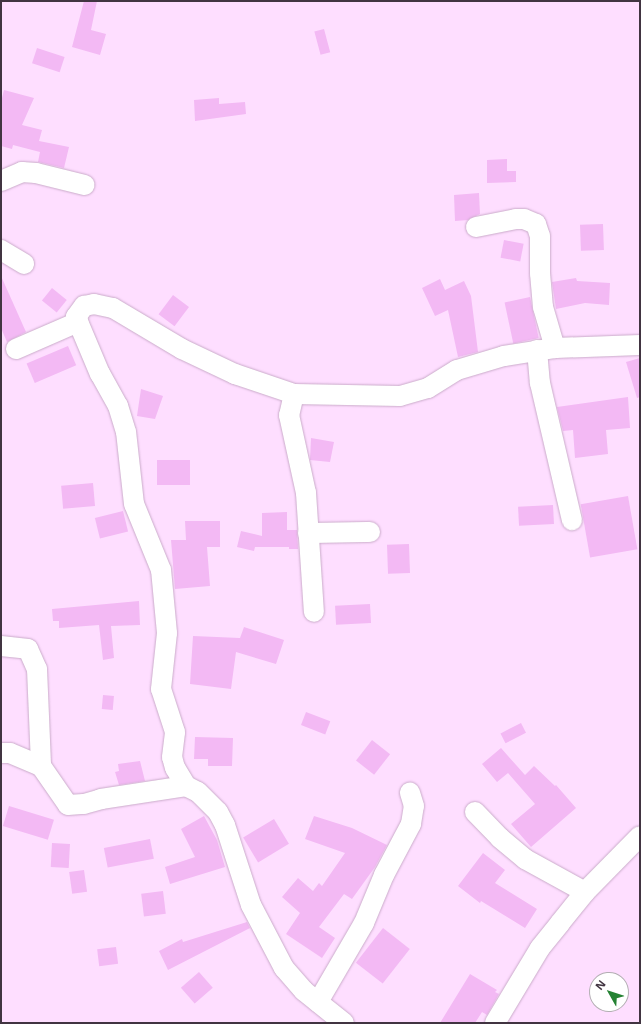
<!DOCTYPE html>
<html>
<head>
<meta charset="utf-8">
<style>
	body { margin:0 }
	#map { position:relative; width:641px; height:1024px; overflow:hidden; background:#fedeff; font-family:"Open Sans",sans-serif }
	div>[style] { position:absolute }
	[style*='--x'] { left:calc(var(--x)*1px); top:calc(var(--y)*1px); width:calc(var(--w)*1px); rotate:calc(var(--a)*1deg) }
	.building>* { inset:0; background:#f3b9f4; transform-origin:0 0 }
	.roads { filter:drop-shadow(0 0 1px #caabca) drop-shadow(0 0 1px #caabca) }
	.minor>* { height:20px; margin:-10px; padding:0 10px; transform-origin:10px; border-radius:10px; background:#fff }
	span { translate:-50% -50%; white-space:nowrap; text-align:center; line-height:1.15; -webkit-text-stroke:4px #fff; paint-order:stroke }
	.frame { position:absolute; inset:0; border:2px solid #413441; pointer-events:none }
	.north { position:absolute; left:589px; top:972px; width:40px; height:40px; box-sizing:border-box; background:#fff; border:1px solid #b3aeb3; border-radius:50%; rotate:309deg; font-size:11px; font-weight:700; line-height:16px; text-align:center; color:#413441 }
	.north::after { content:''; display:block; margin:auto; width:14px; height:18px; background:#258233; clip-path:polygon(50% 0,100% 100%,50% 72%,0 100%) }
</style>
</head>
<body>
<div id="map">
	<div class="building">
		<i style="clip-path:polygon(84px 1px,97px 1px,91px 30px,106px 34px,100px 55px,72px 47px)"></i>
		<i style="left:324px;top:29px;width:24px;height:10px;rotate:75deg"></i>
		<i style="left:37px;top:48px;width:29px;height:16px;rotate:18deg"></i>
		<i style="clip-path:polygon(4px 90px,34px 98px,22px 125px,42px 130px,39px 141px,69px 147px,64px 168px,38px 162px,40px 152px,13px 145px,12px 149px,1px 146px,1px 102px)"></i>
		<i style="clip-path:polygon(219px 98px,219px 104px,245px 102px,246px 114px,195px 121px,194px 100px)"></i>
		<i style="clip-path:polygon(507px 159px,507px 171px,516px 171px,516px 182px,487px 183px,487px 160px)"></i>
		<i style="clip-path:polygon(479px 193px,480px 214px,468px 220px,455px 221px,454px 195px)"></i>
		<i style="left:603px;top:224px;width:26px;height:23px;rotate:88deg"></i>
		<i style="left:504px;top:240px;width:20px;height:18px;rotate:11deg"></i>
		<i style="clip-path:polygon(1px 276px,26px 332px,7px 342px,1px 328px)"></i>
		<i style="clip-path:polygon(576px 278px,577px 281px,610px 283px,609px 305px,585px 303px,556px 309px,552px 282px)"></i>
		<i style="clip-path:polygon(440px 279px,445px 290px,464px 281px,471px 296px,478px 352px,458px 357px,448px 310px,435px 316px,422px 288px)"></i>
		<i style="left:52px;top:288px;width:19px;height:16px;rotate:39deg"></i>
		<i style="left:173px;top:295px;width:20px;height:24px;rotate:37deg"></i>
		<i style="left:530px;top:297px;width:42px;height:26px;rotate:78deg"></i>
		<i style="left:68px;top:346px;width:21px;height:45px;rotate:67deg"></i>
		<i style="clip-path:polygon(640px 358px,640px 397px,637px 398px,626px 362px)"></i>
		<i style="clip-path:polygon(141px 389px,163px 396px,155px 419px,137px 416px)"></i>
		<i style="clip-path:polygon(628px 397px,630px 428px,606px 430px,608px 454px,575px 458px,573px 430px,563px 431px,557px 407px)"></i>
		<i style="clip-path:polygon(311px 438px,334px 442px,330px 462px,310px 460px)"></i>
		<i style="left:157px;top:460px;width:33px;height:25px"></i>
		<i style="left:93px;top:483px;width:23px;height:32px;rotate:85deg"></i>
		<i style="left:628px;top:496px;width:54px;height:48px;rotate:80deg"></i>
		<i style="left:553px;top:505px;width:19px;height:35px;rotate:87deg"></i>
		<i style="left:123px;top:511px;width:21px;height:29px;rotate:76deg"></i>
		<i style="clip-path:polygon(287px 512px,287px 530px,297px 530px,298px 549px,289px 549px,289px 547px,255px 547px,254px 551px,237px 547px,241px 531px,262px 536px,262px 513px)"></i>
		<i style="clip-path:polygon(185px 521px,220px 521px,220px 547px,207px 547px,210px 586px,175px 589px,171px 540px,186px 540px)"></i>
		<i style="left:409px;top:544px;width:29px;height:22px;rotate:88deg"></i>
		<i style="clip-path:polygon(139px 601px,140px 625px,111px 626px,114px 658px,103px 660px,99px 625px,59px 628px,59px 621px,53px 621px,52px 609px)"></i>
		<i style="left:370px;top:604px;width:19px;height:35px;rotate:87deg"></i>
		<i style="clip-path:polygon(244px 627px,284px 640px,276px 664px,236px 652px,231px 689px,190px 684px,193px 636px,240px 638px)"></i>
		<i style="left:103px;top:695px;width:11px;height:14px;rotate:5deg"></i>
		<i style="left:306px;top:712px;width:26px;height:14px;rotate:21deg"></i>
		<i style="left:521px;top:723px;width:11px;height:23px;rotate:63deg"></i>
		<i style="clip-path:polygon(195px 737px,233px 738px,232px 766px,208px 766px,208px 759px,194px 759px)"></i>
		<i style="left:372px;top:740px;width:23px;height:26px;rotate:38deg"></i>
		<i style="clip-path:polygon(501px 748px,525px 775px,534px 766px,555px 786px,556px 785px,576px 808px,531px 847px,511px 824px,535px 804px,508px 773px,497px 782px,482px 764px)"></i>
		<i style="clip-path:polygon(140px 761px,145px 781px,119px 785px,115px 772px,119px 771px,118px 764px)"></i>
		<i style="left:9px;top:806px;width:47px;height:21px;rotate:17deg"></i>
		<i style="clip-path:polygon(204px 816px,217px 840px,225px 867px,170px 884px,165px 867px,195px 857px,181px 829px)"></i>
		<i style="clip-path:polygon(314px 816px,352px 828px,387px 845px,375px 867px,352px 899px,344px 894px,319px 927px,335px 938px,322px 958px,286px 934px,300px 913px,282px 897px,298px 878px,313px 891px,319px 883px,322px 886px,345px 853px,305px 839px)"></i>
		<i style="left:274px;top:819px;width:29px;height:36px;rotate:59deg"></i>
		<i style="left:150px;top:839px;width:20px;height:47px;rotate:79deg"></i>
		<i style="left:52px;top:843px;width:18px;height:24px;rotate:3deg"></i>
		<i style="clip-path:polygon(483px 853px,505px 870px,495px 883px,537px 909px,525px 928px,481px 901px,480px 903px,458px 886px)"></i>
		<i style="left:84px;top:870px;width:22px;height:15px;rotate:82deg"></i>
		<i style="left:163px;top:891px;width:23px;height:22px;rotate:83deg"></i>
		<i style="clip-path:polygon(247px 922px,250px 928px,168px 970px,159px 951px,182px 939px,183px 942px)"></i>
		<i style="left:383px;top:928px;width:34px;height:44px;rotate:38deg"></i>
		<i style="left:116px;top:947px;width:17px;height:19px;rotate:83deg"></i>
		<i style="left:199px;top:972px;width:21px;height:24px;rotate:49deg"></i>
		<i style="clip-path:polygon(470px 974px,497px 990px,495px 992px,499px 994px,487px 1015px,482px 1012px,475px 1023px,440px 1023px)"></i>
	</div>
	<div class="roads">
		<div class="minor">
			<i style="--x:1;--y:181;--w:23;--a:-23"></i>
			<i style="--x:22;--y:172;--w:14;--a:4"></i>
			<i style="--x:36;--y:173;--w:50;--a:13.8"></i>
			<i style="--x:476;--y:227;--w:41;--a:-11.3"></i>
			<i style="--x:516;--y:219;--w:8;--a:0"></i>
			<i style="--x:524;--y:219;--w:13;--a:23"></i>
			<i style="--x:536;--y:224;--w:13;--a:72"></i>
			<i style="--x:540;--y:236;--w:37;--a:90"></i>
			<i style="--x:540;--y:273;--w:34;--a:85"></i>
			<i style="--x:543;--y:307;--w:43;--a:73.7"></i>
			<i style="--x:1;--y:250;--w:27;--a:31"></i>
			<i style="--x:16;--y:349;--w:68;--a:-23.5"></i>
			<i style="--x:537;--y:350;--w:33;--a:85"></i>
			<i style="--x:540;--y:383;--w:141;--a:76.9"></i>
			<i style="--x:294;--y:394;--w:22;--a:103"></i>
			<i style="--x:289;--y:415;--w:80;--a:77.7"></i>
			<i style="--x:306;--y:493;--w:119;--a:86.2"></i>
			<i style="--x:308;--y:533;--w:62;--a:-0.9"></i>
			<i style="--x:1;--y:646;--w:27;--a:6"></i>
			<i style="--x:28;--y:649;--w:22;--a:66"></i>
			<i style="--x:37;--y:669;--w:97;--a:87.6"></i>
			<i style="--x:1;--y:753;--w:9;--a:0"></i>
			<i style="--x:10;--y:753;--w:34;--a:23"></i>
			<i style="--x:41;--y:766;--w:47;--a:55.3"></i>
			<i style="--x:68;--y:805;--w:16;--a:-4"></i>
			<i style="--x:84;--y:804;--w:18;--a:-16"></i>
			<i style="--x:101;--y:799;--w:86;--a:-8.7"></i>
			<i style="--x:186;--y:786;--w:13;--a:27"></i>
			<i style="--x:198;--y:792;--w:28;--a:45"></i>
			<i style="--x:218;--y:812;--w:15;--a:62"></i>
			<i style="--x:225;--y:825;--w:84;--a:72"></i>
			<i style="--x:251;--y:905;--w:71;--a:62.4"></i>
			<i style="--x:284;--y:968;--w:30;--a:49"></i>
			<i style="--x:304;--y:991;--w:51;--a:38.7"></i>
			<i style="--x:186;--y:786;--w:21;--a:-121"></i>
			<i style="--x:175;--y:768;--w:11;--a:-105"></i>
			<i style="--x:172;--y:757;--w:25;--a:-83"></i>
			<i style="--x:175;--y:732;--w:45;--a:-108"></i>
			<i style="--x:161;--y:689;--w:56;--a:-83.9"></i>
			<i style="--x:167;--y:633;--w:63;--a:-95.4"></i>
			<i style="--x:161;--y:570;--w:71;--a:-112.2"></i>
			<i style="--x:134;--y:504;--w:72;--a:-96.3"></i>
			<i style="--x:126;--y:432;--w:27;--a:-107"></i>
			<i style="--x:118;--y:406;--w:37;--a:-119"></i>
			<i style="--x:100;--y:374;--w:62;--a:-112.8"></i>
			<i style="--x:76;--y:317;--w:14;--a:-54"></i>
			<i style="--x:84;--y:306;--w:10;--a:-11"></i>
			<i style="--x:94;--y:304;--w:19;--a:12"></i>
			<i style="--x:113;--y:308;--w:80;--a:30.7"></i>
			<i style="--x:182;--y:349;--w:59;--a:25.3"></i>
			<i style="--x:235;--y:374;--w:62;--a:18.7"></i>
			<i style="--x:294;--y:394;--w:106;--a:1.1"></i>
			<i style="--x:400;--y:396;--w:29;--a:-16"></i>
			<i style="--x:428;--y:388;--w:34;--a:-32"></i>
			<i style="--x:457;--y:370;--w:49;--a:-16.6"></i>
			<i style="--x:504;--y:356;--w:52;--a:-8.9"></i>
			<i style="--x:555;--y:348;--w:85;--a:-2"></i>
			<i style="--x:475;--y:812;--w:36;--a:46"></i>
			<i style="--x:500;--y:838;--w:33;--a:40"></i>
			<i style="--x:525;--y:859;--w:68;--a:28.8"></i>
			<i style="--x:318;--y:1002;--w:91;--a:-59.8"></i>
			<i style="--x:364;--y:923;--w:52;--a:-67.4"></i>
			<i style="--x:384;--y:875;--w:58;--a:-62.1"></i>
			<i style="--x:411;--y:824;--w:18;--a:-81"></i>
			<i style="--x:414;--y:806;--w:14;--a:-107"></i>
			<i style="--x:495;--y:1023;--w:87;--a:-59"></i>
			<i style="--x:540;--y:948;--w:32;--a:-51"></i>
			<i style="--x:560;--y:923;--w:40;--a:-51"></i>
			<i style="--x:585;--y:892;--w:78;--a:-45.5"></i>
		</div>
	</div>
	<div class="frame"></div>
	<div class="north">N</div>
</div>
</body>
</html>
